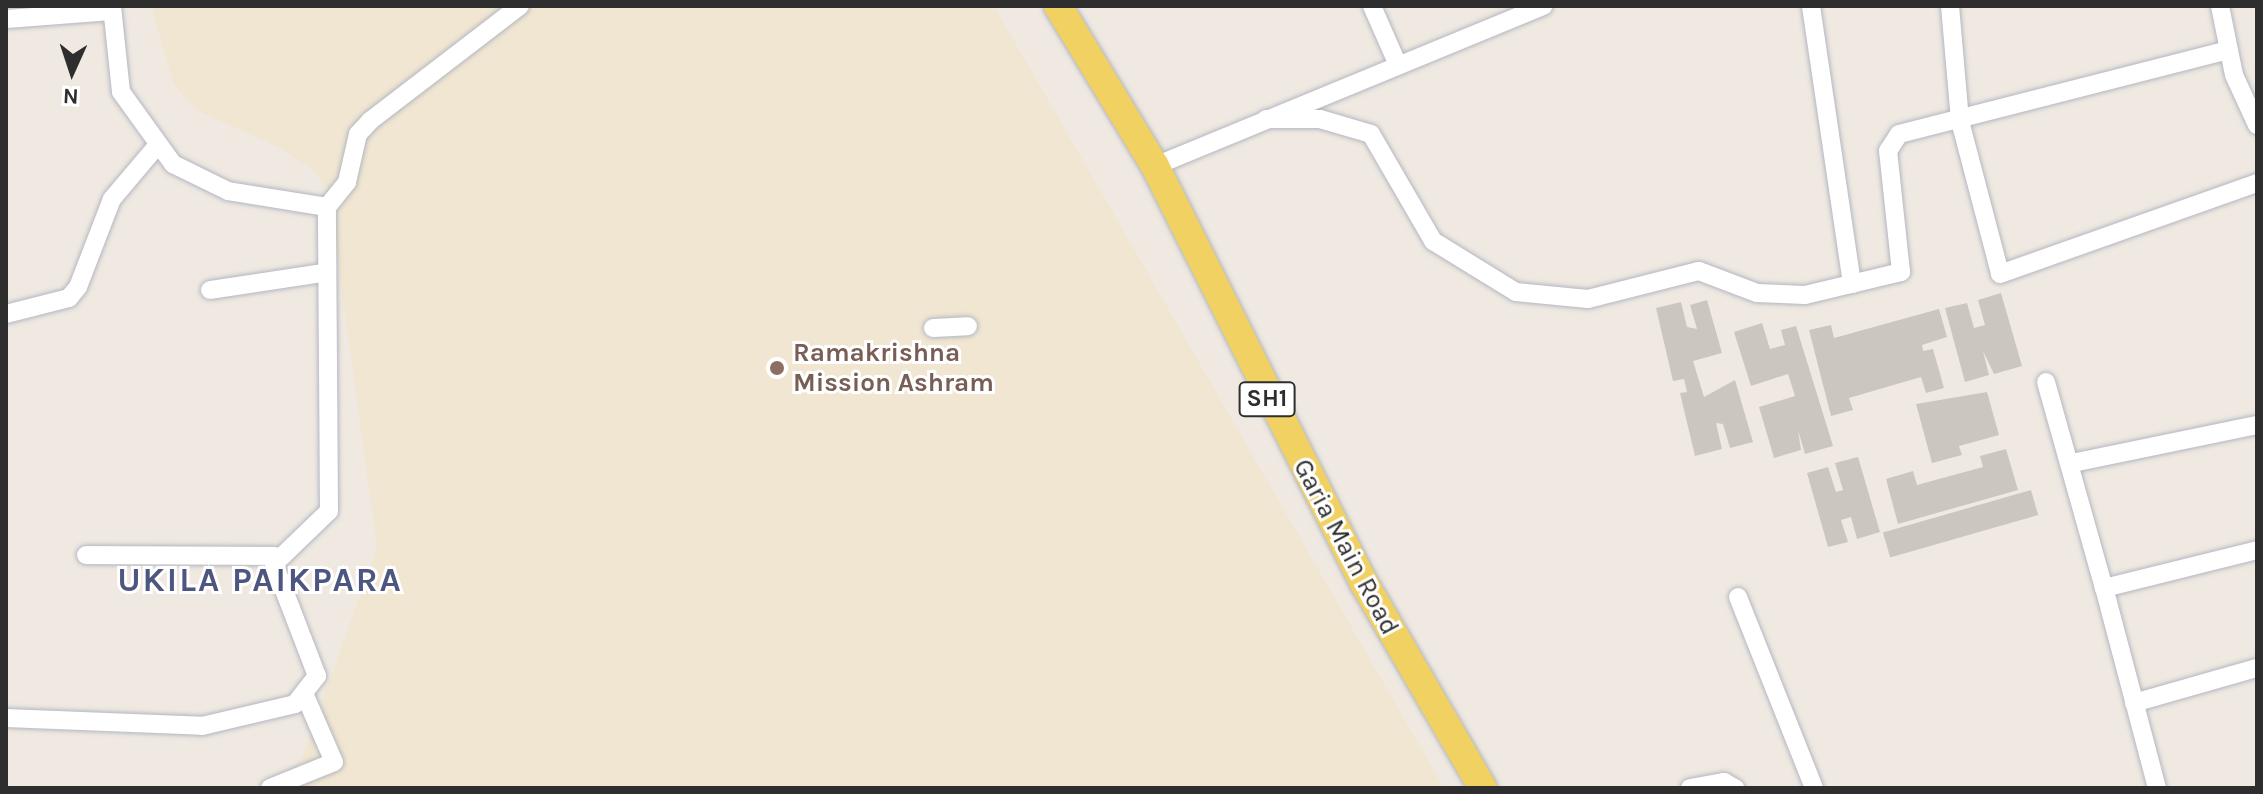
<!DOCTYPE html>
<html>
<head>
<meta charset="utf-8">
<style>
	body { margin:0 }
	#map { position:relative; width:2263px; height:794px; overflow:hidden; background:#efe9e1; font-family:Karla,sans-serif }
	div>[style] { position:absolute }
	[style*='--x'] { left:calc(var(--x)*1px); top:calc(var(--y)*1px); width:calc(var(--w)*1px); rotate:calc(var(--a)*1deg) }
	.education>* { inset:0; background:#f0e6d1 }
	.building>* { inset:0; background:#cbc7bf; transform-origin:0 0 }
	.roads { filter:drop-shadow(0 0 2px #b4b7c1) drop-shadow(0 0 2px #b4b7c1) }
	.minor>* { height:18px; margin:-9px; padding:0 9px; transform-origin:9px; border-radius:9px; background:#fff }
	.primary>* { height:28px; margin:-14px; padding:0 14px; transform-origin:14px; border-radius:14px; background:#f2d163 }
	.dots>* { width:22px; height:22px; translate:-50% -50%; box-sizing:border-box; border:4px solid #fff; border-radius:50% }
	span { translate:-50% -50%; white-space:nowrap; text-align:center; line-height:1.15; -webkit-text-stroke:6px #fff; paint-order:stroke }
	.shield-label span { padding:2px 6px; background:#fff; border:2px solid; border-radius:6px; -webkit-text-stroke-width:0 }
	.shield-label { font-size:24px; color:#2e2e2e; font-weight:700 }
	.education-label { font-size:26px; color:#785e54; font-weight:700 }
	.left { translate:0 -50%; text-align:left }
	.street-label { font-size:26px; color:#2e2e2e }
	.district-label { font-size:34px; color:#4d5680; font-weight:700; letter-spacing:2px }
	.frame { position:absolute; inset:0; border:8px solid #2e2e2e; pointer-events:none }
	.north { position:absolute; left:32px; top:32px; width:80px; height:80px; -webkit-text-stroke:6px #fff; paint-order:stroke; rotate:183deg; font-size:22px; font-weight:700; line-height:32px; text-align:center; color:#2e2e2e }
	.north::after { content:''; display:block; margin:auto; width:28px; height:36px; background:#2e2e2e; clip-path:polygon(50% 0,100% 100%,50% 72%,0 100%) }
</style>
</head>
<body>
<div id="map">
	<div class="education">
		<i style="clip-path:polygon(151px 6px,994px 6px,1444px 788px,267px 788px,302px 759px,377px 547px,328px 189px,312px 169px,278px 147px,196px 110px,174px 85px)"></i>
	</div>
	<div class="building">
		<i style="clip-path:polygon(2001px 293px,2022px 366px,1994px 374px,1983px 351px,1989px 375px,1965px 382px,1945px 308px,1967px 303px,1974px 328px,1985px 325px,1978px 300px)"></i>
		<i style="clip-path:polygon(1707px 300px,1722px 353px,1693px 361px,1704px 397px,1735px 380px,1753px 442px,1730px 448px,1723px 424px,1716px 423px,1722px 449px,1695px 456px,1680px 393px,1687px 392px,1684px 379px,1673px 381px,1656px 308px,1681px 302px,1687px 327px,1697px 329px,1690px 305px)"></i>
		<i style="clip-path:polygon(1939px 309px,1947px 337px,1922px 345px,1923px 351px,1933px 349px,1944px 388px,1926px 393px,1921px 377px,1849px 398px,1853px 410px,1831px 416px,1809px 330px,1831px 325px,1834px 338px)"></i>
		<i style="clip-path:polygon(1762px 323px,1770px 349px,1785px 345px,1781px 330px,1796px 326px,1833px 446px,1805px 454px,1798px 430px,1801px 450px,1774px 458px,1759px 407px,1795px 396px,1788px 374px,1751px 386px,1734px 332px)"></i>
		<i style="clip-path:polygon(1987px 392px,1999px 435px,1959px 446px,1962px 455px,1932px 463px,1916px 404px)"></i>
		<i style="clip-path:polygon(2006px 449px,2018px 490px,1898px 524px,1886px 479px,1913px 471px,1917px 485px,1983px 467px,1980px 456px)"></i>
		<i style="clip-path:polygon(1858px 457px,1880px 532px,1857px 539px,1851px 517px,1841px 520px,1848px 542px,1828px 547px,1807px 473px,1828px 467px,1836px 492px,1843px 490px,1835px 463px)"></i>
		<i style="left:2031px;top:490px;width:26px;height:154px;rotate:74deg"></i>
	</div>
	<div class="roads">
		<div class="minor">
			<i style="--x:1372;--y:6;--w:64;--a:66.2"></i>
			<i style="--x:1811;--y:6;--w:281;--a:81.6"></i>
			<i style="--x:1950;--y:6;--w:115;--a:85"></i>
			<i style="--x:1960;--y:121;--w:158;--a:75.3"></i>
			<i style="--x:2000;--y:274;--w:273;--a:-19.5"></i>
			<i style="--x:2220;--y:6;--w:70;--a:78.5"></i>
			<i style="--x:2234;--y:75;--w:55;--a:65.3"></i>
			<i style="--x:6;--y:19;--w:103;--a:-4.4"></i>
			<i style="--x:1266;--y:119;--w:54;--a:0"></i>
			<i style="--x:1320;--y:119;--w:53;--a:16.4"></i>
			<i style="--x:1371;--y:134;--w:124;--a:59.9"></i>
			<i style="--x:1433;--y:241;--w:97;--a:31.6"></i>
			<i style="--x:1516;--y:292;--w:72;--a:5.6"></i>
			<i style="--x:1588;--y:299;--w:114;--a:-14.2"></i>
			<i style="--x:1699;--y:271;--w:62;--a:20.8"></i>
			<i style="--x:1757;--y:293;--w:48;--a:2.4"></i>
			<i style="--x:1805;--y:295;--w:99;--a:-13.5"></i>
			<i style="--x:1901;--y:272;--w:122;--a:-96.1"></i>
			<i style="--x:1888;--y:151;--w:20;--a:-57"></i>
			<i style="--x:1899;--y:134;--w:340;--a:-14.3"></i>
			<i style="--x:1155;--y:166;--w:420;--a:-22.4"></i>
			<i style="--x:327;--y:207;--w:32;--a:-51"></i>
			<i style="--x:347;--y:182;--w:49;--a:-77.1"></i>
			<i style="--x:358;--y:134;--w:18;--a:-47"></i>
			<i style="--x:370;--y:121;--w:189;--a:-37.5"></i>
			<i style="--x:210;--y:290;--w:114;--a:-8.6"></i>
			<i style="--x:6;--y:314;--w:65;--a:-14.3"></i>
			<i style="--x:69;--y:298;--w:14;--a:-51"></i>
			<i style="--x:78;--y:287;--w:94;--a:-68.9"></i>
			<i style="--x:112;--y:199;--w:68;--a:-49.8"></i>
			<i style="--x:933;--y:328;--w:35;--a:-3"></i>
			<i style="--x:2046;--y:382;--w:214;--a:74.3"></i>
			<i style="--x:2072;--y:463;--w:189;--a:-11.6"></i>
			<i style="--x:86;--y:555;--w:189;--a:0.3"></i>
			<i style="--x:1738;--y:597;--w:206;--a:68.3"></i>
			<i style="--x:2134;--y:703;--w:128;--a:-15.9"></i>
			<i style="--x:6;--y:718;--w:196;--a:2.3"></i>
			<i style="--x:202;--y:726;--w:96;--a:-13.3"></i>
			<i style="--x:295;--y:704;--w:36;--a:-52"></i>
			<i style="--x:317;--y:676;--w:120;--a:-111"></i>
			<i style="--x:274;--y:564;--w:76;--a:-43.9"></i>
			<i style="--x:329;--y:511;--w:304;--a:-90.4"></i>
			<i style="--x:327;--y:207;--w:100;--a:-170.8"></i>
			<i style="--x:228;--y:191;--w:61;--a:-153.9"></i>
			<i style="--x:173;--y:164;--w:89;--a:-125.8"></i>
			<i style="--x:121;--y:92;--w:86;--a:-96"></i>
			<i style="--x:270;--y:788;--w:69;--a:-22.1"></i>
			<i style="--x:334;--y:762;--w:70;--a:-113.6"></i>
			<i style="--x:1690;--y:788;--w:35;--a:-10"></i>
			<i style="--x:1724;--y:782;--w:13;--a:29"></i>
			<i style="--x:2157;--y:788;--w:207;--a:-104.8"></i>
			<i style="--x:2104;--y:588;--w:158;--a:-13.9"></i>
		</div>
		<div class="primary">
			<i style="--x:1058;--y:6;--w:187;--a:58.8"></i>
			<i style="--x:1155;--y:166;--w:466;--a:63.4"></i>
			<i style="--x:1364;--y:583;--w:237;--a:59.9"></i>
		</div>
	</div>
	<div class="dots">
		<i style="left:777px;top:368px;background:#8d6e63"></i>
	</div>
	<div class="shield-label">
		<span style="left:1267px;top:399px">SH1</span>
	</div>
	<div class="education-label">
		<span class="left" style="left:793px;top:368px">Ramakrishna<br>Mission Ashram</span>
	</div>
	<div class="street-label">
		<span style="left:1346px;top:547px;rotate:62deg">Garia Main Road</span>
	</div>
	<div class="district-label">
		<span style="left:260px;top:581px">UKILA PAIKPARA</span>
	</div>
	<div class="frame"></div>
	<div class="north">N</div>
</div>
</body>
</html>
